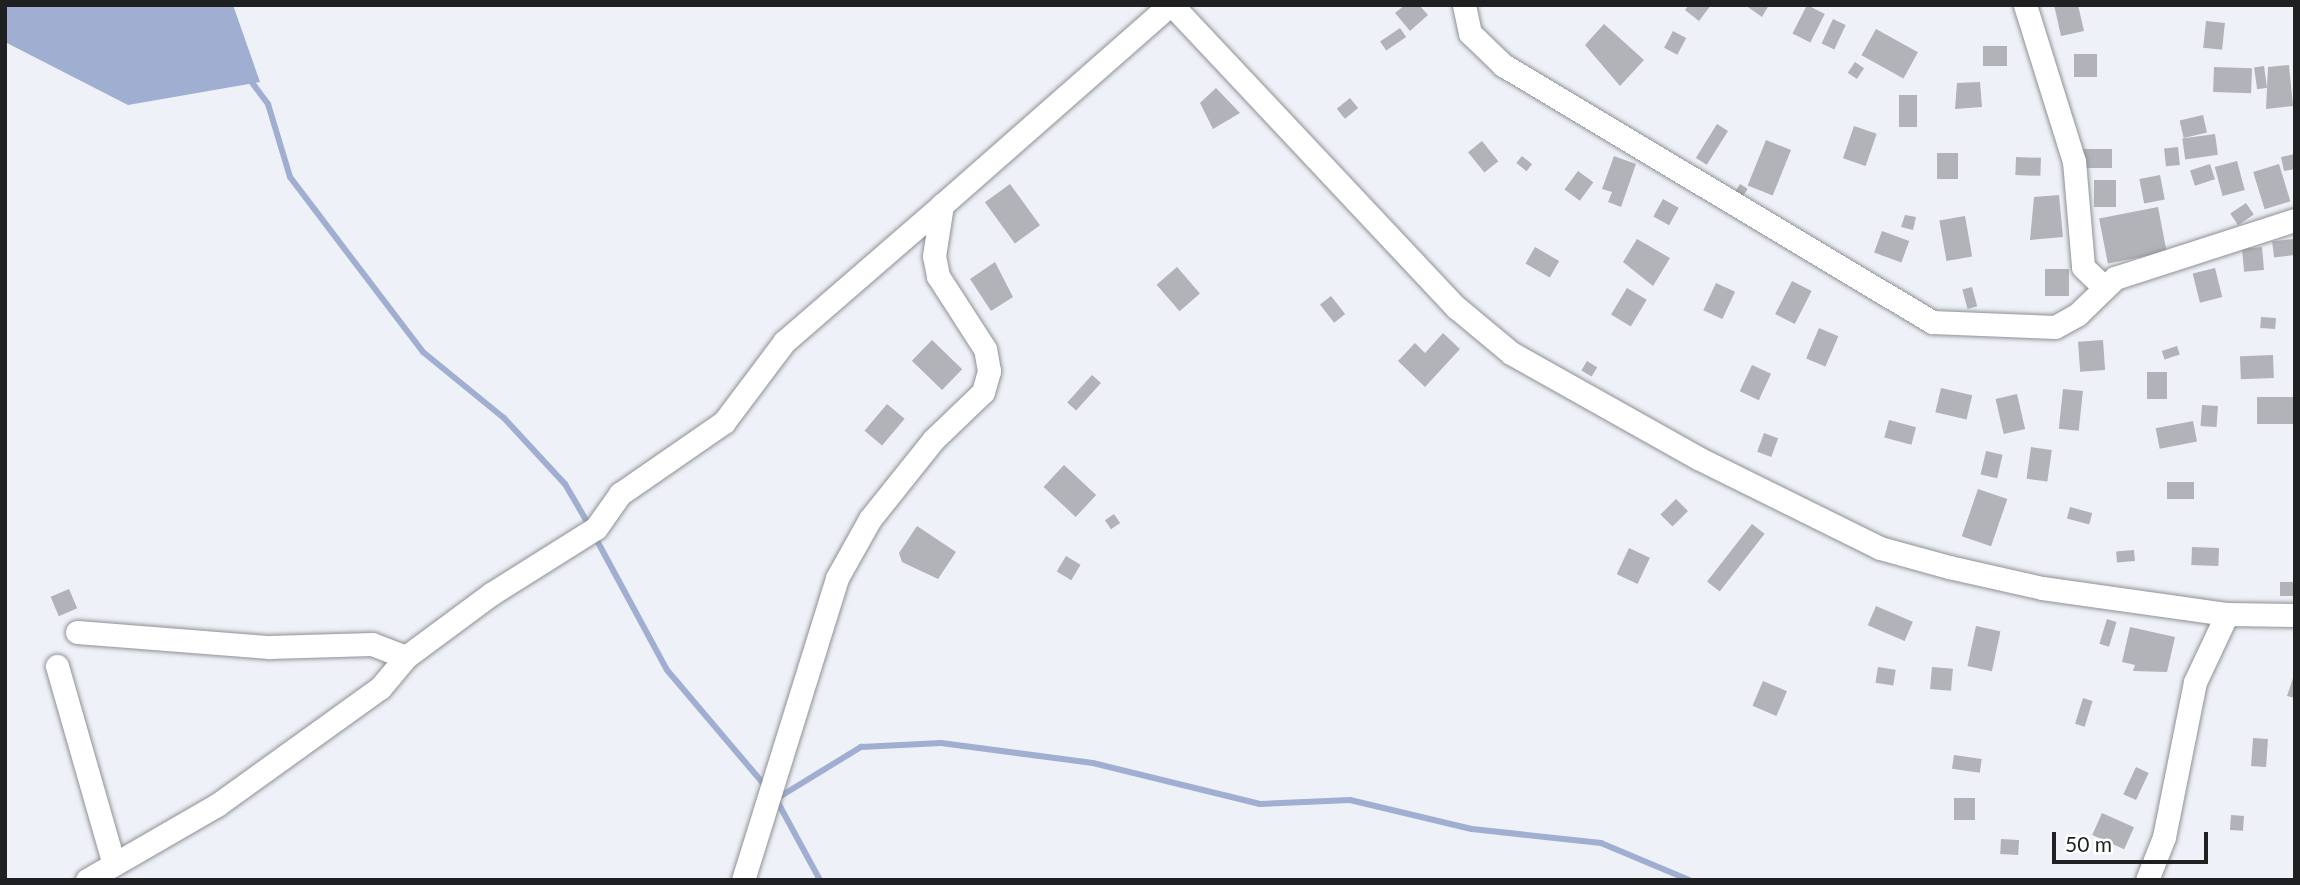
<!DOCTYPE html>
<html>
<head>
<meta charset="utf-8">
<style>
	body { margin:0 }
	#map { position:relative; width:2300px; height:885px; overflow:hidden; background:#eef1f7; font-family:Lato,sans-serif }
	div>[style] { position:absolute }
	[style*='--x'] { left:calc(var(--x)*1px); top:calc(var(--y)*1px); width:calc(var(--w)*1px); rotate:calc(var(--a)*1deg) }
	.water>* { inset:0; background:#a0aed1 }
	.stream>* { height:6px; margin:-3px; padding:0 3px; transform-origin:3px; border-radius:3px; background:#a0aed1 }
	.building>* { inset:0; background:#b1b3b9; transform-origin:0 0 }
	.roads { filter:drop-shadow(0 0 2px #8e9096) drop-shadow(0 0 2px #8e9096) }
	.street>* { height:23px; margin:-11.5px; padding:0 11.5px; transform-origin:11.5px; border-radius:11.5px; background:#fff }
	span { translate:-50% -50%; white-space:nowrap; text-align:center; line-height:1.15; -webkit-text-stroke:6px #fff; paint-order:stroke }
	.frame { position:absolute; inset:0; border:7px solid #1f2022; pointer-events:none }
	.scale { position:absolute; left:2052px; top:832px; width:156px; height:32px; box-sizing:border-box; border:4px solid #1f2022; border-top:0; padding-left:9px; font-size:21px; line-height:24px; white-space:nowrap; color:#1f2022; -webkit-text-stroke:5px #fff; paint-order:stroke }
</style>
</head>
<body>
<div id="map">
	<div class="water">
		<i style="clip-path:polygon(5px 5px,233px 5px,260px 82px,128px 105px,5px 42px)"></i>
	</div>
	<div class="stream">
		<i style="--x:250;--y:80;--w:30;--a:53"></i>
		<i style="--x:268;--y:104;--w:76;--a:73.2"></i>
		<i style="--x:290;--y:177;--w:78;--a:52.8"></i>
		<i style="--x:337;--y:239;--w:142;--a:52.7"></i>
		<i style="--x:423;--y:352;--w:104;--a:39.2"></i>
		<i style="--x:504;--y:418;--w:90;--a:47.3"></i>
		<i style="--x:565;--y:484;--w:48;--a:59.7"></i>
		<i style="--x:594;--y:535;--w:153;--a:61.6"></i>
		<i style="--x:667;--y:670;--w:155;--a:49.7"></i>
		<i style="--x:776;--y:799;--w:92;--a:61.5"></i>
		<i style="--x:776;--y:799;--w:100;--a:-31.5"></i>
		<i style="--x:861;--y:747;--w:80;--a:-2.9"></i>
		<i style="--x:941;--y:743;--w:153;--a:7.5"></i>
		<i style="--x:1093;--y:763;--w:172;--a:13.8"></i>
		<i style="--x:1260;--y:804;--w:90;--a:-2.5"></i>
		<i style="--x:1350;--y:800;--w:125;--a:13.4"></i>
		<i style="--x:1472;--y:829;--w:130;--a:6.2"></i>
		<i style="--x:1601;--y:843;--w:95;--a:22.8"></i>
	</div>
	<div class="building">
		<i style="clip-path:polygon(1405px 5px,1419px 5px,1428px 15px,1410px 31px,1395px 13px)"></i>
		<i style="clip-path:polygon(1689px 5px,1711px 5px,1699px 21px,1685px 10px)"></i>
		<i style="clip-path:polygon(1745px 5px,1769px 5px,1762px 17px)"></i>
		<i style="left:1807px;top:5px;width:20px;height:32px;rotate:27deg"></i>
		<i style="clip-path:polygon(2054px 5px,2078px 5px,2084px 31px,2061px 36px)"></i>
		<i style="left:1833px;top:19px;width:14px;height:27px;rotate:25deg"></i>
		<i style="left:2206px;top:21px;width:19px;height:27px;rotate:6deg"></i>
		<i style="clip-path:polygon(1604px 24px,1644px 60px,1620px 86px,1585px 45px)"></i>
		<i style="left:1400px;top:28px;width:11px;height:24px;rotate:56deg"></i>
		<i style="left:1876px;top:29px;width:48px;height:30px;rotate:29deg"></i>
		<i style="left:1673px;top:31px;width:15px;height:19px;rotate:28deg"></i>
		<i style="left:2007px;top:46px;width:20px;height:24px;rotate:90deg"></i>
		<i style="left:2074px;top:54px;width:23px;height:23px"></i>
		<i style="left:1855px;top:62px;width:11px;height:13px;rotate:34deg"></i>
		<i style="clip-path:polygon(2289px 65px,2293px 106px,2266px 109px,2268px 67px)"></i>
		<i style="left:2264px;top:66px;width:22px;height:10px;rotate:82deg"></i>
		<i style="left:2214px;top:67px;width:38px;height:25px;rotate:2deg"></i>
		<i style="clip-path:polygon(1980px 82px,1982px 107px,1955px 109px,1957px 83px)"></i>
		<i style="clip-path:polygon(1216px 88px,1240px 113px,1213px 129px,1200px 103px)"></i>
		<i style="left:1899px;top:95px;width:18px;height:32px"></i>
		<i style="left:1350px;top:98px;width:13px;height:17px;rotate:51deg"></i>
		<i style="left:2203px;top:115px;width:18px;height:24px;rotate:77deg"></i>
		<i style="left:1717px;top:124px;width:13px;height:40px;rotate:32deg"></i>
		<i style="left:1854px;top:126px;width:24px;height:34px;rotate:19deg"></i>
		<i style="left:2215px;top:134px;width:21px;height:33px;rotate:82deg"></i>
		<i style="left:1766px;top:140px;width:27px;height:49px;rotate:22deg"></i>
		<i style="left:1482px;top:141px;width:26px;height:18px;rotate:51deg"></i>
		<i style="left:2178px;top:147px;width:18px;height:14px;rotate:84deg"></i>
		<i style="left:2077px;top:149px;width:35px;height:19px"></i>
		<i style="left:1958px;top:153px;width:26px;height:21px;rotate:90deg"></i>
		<i style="clip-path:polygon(2295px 154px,2295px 169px,2284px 171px,2281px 157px)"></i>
		<i style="left:1522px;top:156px;width:13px;height:9px;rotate:39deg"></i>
		<i style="clip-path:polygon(1614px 156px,1636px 164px,1621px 207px,1608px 202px,1612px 192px,1602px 189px)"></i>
		<i style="left:2016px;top:157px;width:25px;height:18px;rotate:2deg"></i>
		<i style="left:2237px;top:161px;width:30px;height:23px;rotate:75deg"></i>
		<i style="left:2210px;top:164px;width:16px;height:21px;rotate:72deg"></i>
		<i style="left:2279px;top:164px;width:39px;height:27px;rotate:73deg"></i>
		<i style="left:1578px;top:171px;width:19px;height:23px;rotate:36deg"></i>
		<i style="left:2160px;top:175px;width:25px;height:21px;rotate:79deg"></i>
		<i style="left:2094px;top:180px;width:22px;height:27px"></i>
		<i style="left:1010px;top:184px;width:51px;height:31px;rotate:54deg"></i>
		<i style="left:1740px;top:184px;width:9px;height:9px;rotate:32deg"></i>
		<i style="clip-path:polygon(2059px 195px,2063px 237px,2030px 240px,2034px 197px)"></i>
		<i style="left:1663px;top:199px;width:18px;height:20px;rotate:29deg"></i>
		<i style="left:2246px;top:203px;width:14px;height:19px;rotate:56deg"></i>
		<i style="left:2158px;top:207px;width:46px;height:60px;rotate:79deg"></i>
		<i style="clip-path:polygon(1905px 215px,1916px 217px,1913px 230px,1901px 227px)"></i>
		<i style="left:1965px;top:216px;width:41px;height:26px;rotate:80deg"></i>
		<i style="left:1882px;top:231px;width:29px;height:23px;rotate:20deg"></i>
		<i style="clip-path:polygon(1637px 239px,1670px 258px,1653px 286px,1623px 262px)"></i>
		<i style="left:2293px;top:239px;width:16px;height:21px;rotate:83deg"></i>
		<i style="left:1535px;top:247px;width:28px;height:19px;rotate:30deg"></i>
		<i style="left:2262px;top:247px;width:23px;height:20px;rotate:85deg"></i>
		<i style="clip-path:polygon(995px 262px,1013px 297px,991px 311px,970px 279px)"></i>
		<i style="left:1177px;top:267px;width:35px;height:27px;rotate:49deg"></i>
		<i style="left:2215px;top:268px;width:30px;height:23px;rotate:76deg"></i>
		<i style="left:2045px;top:269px;width:24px;height:27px"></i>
		<i style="left:1792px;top:281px;width:22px;height:37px;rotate:27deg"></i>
		<i style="left:1716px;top:283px;width:21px;height:30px;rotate:25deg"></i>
		<i style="left:1972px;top:287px;width:20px;height:10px;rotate:75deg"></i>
		<i style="left:1627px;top:288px;width:23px;height:31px;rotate:31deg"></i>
		<i style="left:1331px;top:296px;width:23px;height:14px;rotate:52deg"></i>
		<i style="left:2261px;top:317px;width:15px;height:11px;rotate:4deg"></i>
		<i style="left:1819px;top:328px;width:21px;height:33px;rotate:23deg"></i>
		<i style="clip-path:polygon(1443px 333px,1460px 349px,1425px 387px,1398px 361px,1415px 343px,1425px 353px)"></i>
		<i style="left:932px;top:340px;width:42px;height:29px;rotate:44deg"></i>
		<i style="left:2103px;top:340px;width:30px;height:25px;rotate:86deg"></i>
		<i style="left:2177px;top:346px;width:9px;height:16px;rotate:72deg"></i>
		<i style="left:2273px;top:355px;width:23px;height:33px;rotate:88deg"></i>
		<i style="left:1587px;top:361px;width:12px;height:11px;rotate:31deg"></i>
		<i style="left:1752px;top:365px;width:21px;height:29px;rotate:25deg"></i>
		<i style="left:2147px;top:372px;width:20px;height:27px"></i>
		<i style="left:1092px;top:375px;width:12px;height:37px;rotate:42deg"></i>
		<i style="left:1941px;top:388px;width:32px;height:25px;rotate:13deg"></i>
		<i style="left:2063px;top:389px;width:20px;height:40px;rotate:6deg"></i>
		<i style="left:2017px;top:394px;width:36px;height:22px;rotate:77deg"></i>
		<i style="left:2295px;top:397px;width:27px;height:38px;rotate:90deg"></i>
		<i style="left:887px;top:404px;width:23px;height:35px;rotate:40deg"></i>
		<i style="left:2202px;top:405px;width:16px;height:21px;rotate:4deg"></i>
		<i style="left:1889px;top:420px;width:28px;height:18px;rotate:15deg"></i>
		<i style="left:2193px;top:421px;width:21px;height:38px;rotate:79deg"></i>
		<i style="left:1764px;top:433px;width:15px;height:20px;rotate:20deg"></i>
		<i style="left:2031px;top:447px;width:21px;height:32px;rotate:8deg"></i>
		<i style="left:1986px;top:451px;width:17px;height:24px;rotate:13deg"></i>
		<i style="left:1064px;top:465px;width:44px;height:30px;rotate:43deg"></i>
		<i style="left:2167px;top:482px;width:27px;height:17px"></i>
		<i style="left:1978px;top:489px;width:31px;height:50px;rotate:19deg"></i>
		<i style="left:1676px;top:499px;width:17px;height:22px;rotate:45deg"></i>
		<i style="left:2070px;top:507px;width:23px;height:12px;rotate:15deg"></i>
		<i style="left:1114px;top:514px;width:11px;height:11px;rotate:56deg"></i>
		<i style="left:1752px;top:524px;width:16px;height:73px;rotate:38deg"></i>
		<i style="clip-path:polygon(917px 526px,956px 552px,938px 579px,902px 562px,899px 553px)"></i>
		<i style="left:2192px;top:547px;width:27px;height:18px;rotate:2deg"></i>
		<i style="left:1629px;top:548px;width:23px;height:29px;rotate:25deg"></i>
		<i style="left:2134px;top:550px;width:11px;height:18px;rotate:85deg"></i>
		<i style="left:1066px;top:556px;width:17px;height:18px;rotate:31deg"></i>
		<i style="left:2280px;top:582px;width:15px;height:14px"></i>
		<i style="left:69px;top:589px;width:21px;height:20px;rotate:67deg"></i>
		<i style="left:1876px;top:606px;width:40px;height:21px;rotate:23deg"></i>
		<i style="left:2107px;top:619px;width:10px;height:26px;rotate:17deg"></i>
		<i style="left:1976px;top:626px;width:25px;height:41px;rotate:12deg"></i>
		<i style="clip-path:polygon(2130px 627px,2175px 637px,2167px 672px,2133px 671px,2135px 665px,2122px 662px)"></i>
		<i style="left:1878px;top:667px;width:18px;height:16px;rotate:9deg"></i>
		<i style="left:1932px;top:667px;width:21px;height:22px;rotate:5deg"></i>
		<i style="clip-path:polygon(2295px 672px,2295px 698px,2287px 696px)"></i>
		<i style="left:1763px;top:681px;width:26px;height:27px;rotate:23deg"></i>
		<i style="left:2083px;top:698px;width:10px;height:27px;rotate:17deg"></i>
		<i style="left:2253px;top:738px;width:15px;height:28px;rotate:4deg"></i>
		<i style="left:1954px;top:755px;width:28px;height:14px;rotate:8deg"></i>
		<i style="left:2136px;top:767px;width:14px;height:30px;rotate:25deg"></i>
		<i style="left:1954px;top:798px;width:21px;height:22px"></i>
		<i style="left:2102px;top:813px;width:35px;height:24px;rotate:24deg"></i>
		<i style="left:2231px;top:815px;width:13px;height:15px;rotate:4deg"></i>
		<i style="left:2001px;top:839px;width:18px;height:15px;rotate:3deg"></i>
	</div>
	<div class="roads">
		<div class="street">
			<i style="--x:1172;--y:5;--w:416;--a:46.8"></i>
			<i style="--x:1457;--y:308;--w:70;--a:39.8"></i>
			<i style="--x:1511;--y:353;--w:214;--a:29.3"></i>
			<i style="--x:1698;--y:458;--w:203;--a:26.3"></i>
			<i style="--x:1880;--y:548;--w:72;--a:15.4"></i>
			<i style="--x:1949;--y:567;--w:95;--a:12.7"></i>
			<i style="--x:2042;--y:588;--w:187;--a:8"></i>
			<i style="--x:2227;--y:614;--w:68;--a:0.8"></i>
			<i style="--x:1464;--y:5;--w:29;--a:78"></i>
			<i style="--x:1470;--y:33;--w:46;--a:44.1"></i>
			<i style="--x:1503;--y:65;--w:500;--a:30.92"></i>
			<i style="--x:1932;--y:322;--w:123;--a:2.3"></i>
			<i style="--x:2055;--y:327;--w:26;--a:-29"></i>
			<i style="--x:2078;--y:314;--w:52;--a:-44.2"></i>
			<i style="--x:2115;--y:278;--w:189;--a:-17.9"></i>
			<i style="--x:2025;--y:5;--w:164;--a:72.6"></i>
			<i style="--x:2074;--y:161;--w:106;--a:85.1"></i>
			<i style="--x:2083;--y:267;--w:29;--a:44"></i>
			<i style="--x:77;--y:632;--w:193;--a:4.5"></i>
			<i style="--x:269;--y:647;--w:103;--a:-1.7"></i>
			<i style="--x:372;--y:644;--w:36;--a:21"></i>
			<i style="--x:57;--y:666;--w:203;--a:74"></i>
			<i style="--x:87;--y:880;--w:150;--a:-30"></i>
			<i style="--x:217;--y:805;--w:201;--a:-35.7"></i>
			<i style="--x:380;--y:688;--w:40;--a:-50"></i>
			<i style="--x:406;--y:657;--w:106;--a:-36.5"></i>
			<i style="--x:491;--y:594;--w:124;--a:-32.2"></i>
			<i style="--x:596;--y:528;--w:42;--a:-54.8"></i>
			<i style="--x:620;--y:494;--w:126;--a:-34.7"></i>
			<i style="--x:724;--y:422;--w:100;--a:-53.1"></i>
			<i style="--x:784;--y:342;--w:209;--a:-40.9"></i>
			<i style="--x:743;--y:880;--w:316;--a:-72.7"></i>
			<i style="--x:837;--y:578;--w:68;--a:-60.8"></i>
			<i style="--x:870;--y:519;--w:101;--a:-51.4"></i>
			<i style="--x:933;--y:440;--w:69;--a:-43.8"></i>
			<i style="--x:983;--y:392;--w:22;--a:-74"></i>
			<i style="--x:989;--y:371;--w:22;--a:-100"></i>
			<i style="--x:985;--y:349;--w:87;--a:-122.8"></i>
			<i style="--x:938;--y:276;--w:20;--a:-101"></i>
			<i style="--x:934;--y:256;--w:52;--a:-81.1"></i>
			<i style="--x:942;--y:205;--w:303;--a:-41.3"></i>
			<i style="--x:2147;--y:880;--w:46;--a:-68.4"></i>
			<i style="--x:2164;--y:837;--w:158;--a:-78.7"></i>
			<i style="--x:2195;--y:682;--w:75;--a:-64.8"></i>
		</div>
	</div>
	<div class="frame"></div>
	<div class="scale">50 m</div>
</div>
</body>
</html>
